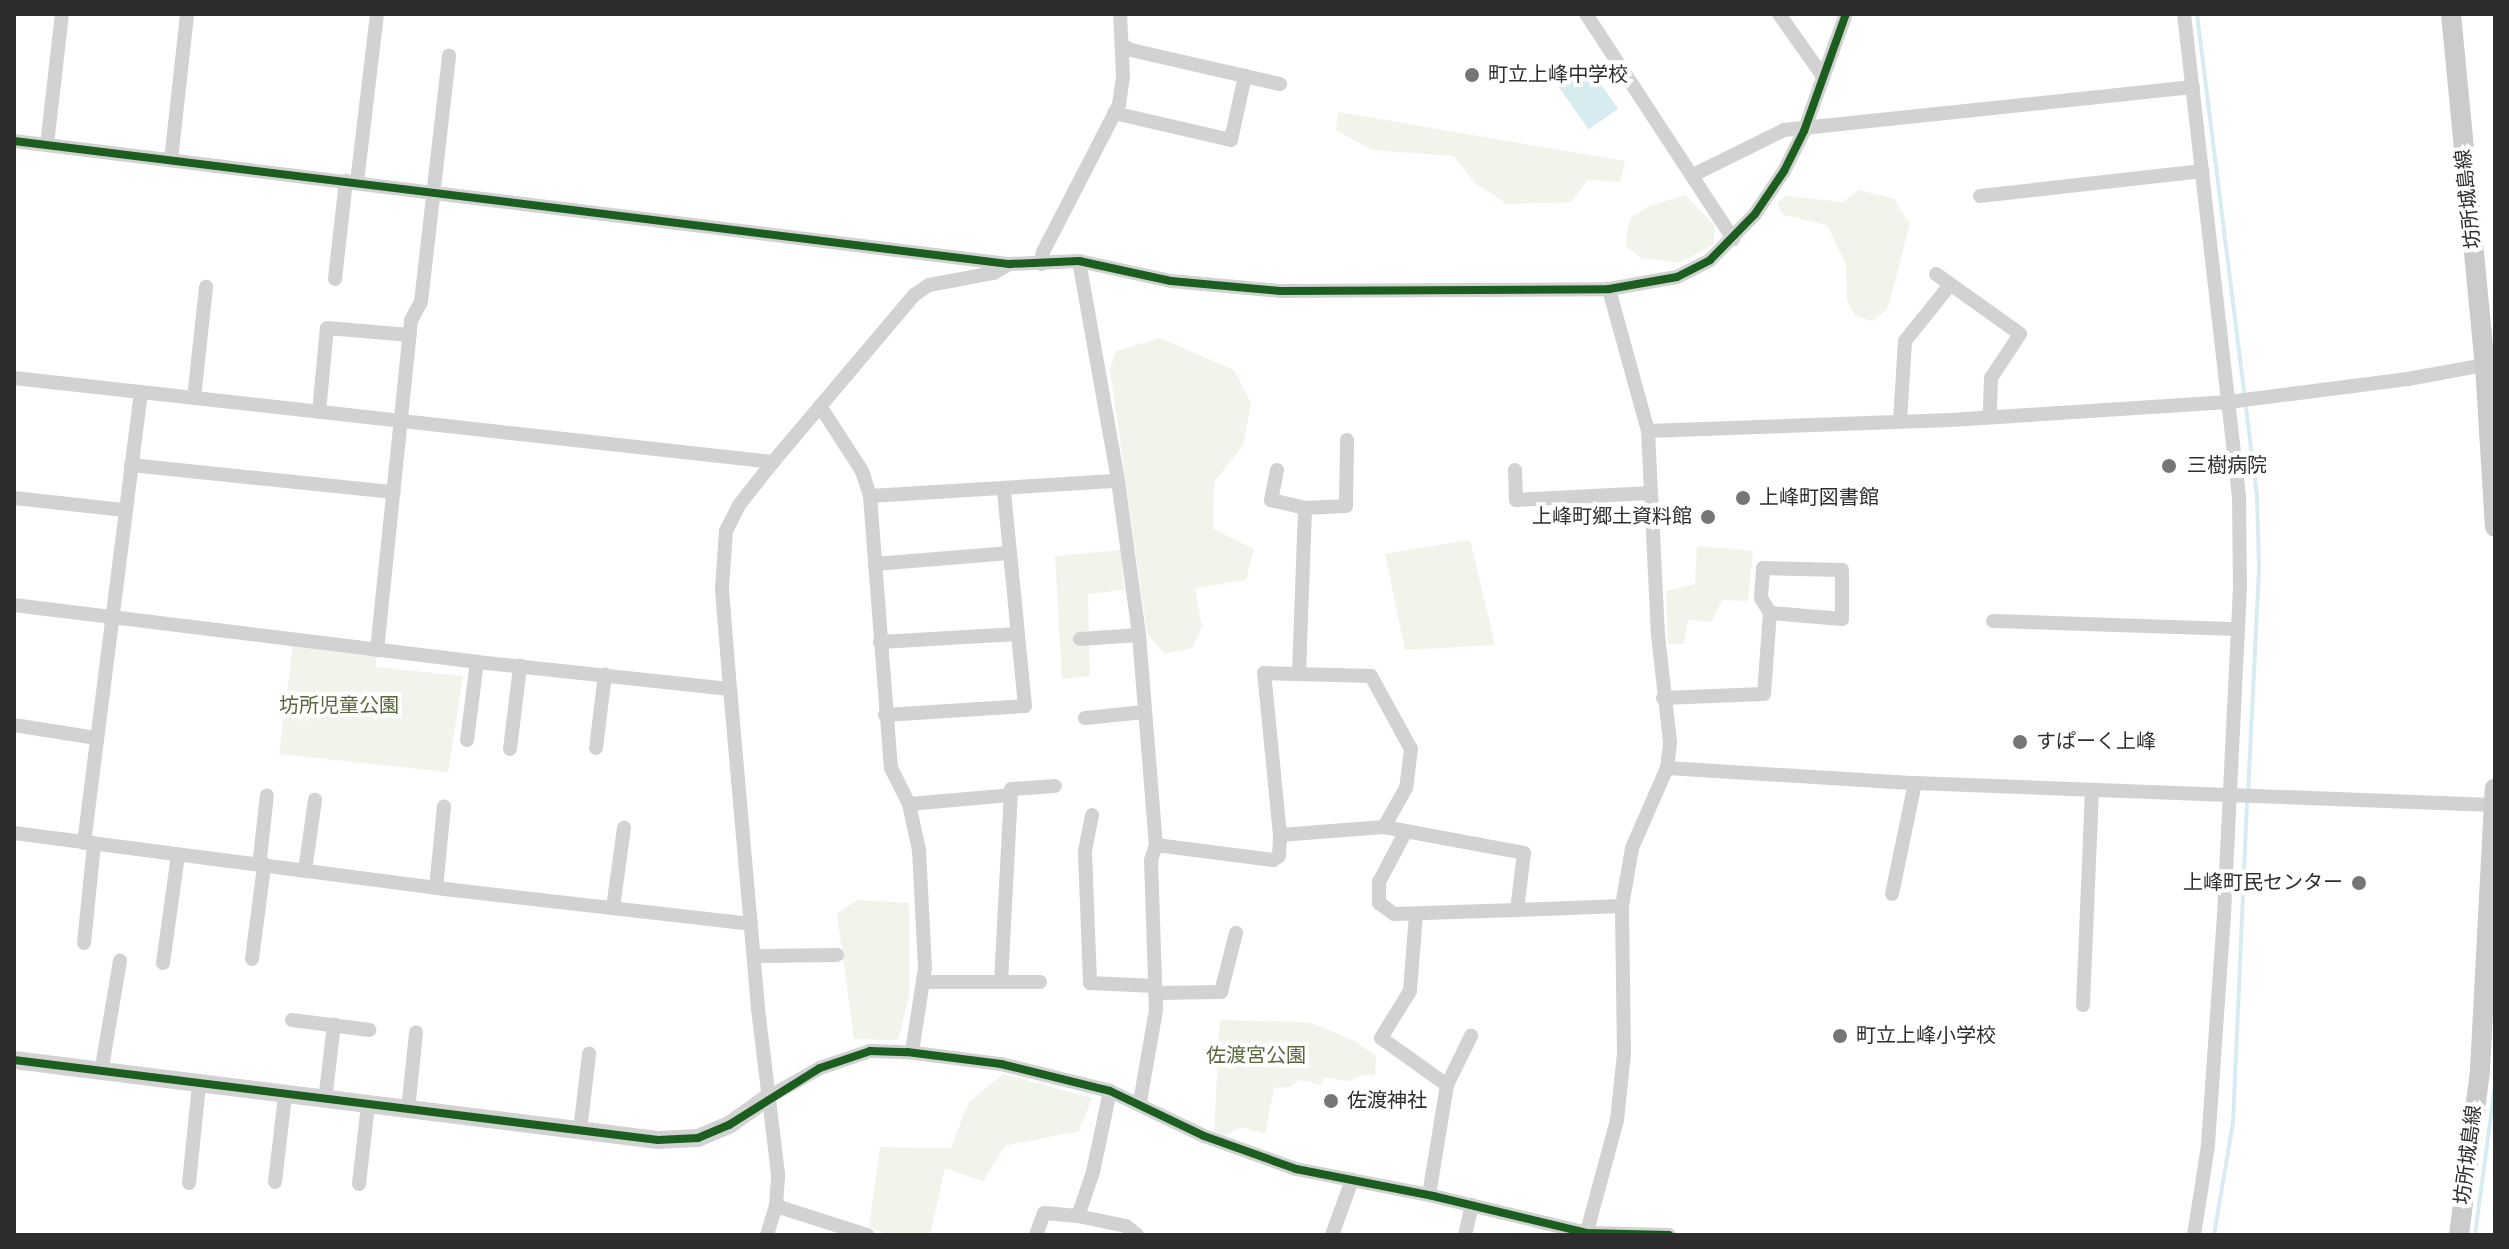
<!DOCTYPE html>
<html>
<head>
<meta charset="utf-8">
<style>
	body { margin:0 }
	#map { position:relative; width:2509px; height:1249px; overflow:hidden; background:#fff; font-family:"Source Sans 3","Noto Sans JP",sans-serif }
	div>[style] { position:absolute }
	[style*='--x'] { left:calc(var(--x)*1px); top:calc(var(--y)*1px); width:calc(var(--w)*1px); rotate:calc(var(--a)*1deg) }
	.green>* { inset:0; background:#f1f4eb }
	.water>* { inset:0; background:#d7ecf1; transform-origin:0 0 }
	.stream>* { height:4px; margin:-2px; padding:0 2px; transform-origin:2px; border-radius:2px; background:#d7ecf1 }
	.minor>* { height:14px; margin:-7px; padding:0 7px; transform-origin:7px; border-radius:7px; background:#d2d2d2 }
	.tertiary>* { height:18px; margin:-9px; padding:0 9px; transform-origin:9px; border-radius:9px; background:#d2d2d2 }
	.secondary>* { height:20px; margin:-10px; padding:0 10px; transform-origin:10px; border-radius:10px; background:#cbcbcb }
	.cycleway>* { height:8px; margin:-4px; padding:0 4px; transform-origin:4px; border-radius:4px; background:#1b5e20 }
	.dots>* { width:22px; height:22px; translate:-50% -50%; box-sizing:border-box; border:4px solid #fff; border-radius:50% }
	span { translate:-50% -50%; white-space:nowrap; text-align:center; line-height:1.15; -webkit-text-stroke:8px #fff; paint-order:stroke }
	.poi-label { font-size:20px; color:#2d2d2d }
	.left { translate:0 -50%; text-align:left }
	.right { translate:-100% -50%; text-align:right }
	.street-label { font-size:20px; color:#2d2d2d }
	.park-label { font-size:20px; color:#59683a }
	.frame { position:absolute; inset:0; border:16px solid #2d2d2d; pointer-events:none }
</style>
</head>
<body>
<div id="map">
	<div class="green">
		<i style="clip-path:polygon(1338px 112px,1625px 161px,1620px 182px,1588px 180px,1571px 202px,1507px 204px,1475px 183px,1454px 156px,1372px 150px,1336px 130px)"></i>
		<i style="clip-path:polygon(1859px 190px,1894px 199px,1910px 224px,1888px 308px,1873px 321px,1855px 316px,1847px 301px,1846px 264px,1827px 225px,1783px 215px,1777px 204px,1785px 196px,1843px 202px)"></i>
		<i style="clip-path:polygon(1685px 195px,1715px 226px,1713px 245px,1679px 263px,1641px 258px,1625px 245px,1630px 219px,1647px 207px)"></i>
		<i style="clip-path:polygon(1160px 338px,1234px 370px,1251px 403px,1243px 445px,1214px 482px,1213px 529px,1254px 549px,1246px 580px,1195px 588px,1202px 627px,1192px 648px,1165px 654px,1147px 633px,1110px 369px,1116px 351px)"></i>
		<i style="clip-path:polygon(1470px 540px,1495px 645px,1405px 650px,1385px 554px)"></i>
		<i style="clip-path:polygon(1697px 546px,1753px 551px,1748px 601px,1722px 600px,1711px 622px,1688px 620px,1684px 644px,1668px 644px,1666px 591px,1695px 584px)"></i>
		<i style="clip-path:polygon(1121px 550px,1124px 590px,1088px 594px,1090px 676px,1062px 679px,1055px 556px)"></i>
		<i style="clip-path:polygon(293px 645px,376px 656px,376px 667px,463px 676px,448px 772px,279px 754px)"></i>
		<i style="clip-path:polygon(857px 900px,909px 903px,909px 996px,898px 1040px,854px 1039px,837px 914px)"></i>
		<i style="clip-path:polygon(1220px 1020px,1308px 1022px,1353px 1040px,1376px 1056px,1375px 1075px,1362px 1075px,1350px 1081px,1323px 1078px,1322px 1085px,1299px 1080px,1291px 1087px,1274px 1088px,1265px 1134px,1242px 1127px,1225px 1136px,1214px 1131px)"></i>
		<i style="clip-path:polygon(1003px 1074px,1092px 1098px,1079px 1131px,1005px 1146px,983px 1181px,945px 1168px,930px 1235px,890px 1235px,869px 1227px,880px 1147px,951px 1148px,968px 1103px)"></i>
	</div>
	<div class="water">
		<i style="left:1586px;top:63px;width:56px;height:36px;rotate:55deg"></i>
	</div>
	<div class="stream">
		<i style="--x:2197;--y:14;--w:486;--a:82.9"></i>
		<i style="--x:2257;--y:496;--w:73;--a:88.4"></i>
		<i style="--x:2259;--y:569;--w:222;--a:92.8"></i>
		<i style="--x:2214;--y:1235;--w:114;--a:-80.4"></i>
		<i style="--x:2233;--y:1123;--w:323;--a:-87.5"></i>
		<i style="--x:2475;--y:1235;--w:151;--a:-82.4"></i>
	</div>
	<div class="minor">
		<i style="--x:1586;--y:14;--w:269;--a:56.8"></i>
		<i style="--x:1779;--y:14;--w:75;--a:54.8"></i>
		<i style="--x:2184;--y:14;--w:485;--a:83.5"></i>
		<i style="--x:2239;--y:496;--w:91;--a:89.4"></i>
		<i style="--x:2240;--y:587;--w:328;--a:92.8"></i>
		<i style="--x:2224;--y:915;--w:232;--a:94"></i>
		<i style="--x:2208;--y:1146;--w:90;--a:98.9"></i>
		<i style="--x:1122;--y:45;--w:10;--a:29"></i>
		<i style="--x:1131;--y:50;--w:153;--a:12.9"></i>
		<i style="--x:1114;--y:113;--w:120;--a:13"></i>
		<i style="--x:1231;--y:140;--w:66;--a:-77.7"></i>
		<i style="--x:14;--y:141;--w:1003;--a:7.05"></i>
		<i style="--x:1009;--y:264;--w:70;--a:-2.5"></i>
		<i style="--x:1079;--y:261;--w:94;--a:12.3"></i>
		<i style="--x:1171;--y:281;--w:110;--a:5.2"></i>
		<i style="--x:1281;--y:291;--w:328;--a:-0.3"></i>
		<i style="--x:1609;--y:289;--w:69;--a:-10"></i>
		<i style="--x:1677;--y:277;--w:37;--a:-27"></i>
		<i style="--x:1710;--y:260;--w:64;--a:-45.6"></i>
		<i style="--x:1755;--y:214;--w:52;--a:-56"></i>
		<i style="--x:1784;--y:171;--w:45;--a:-63.4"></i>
		<i style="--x:1804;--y:131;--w:124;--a:-70.3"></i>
		<i style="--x:47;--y:145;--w:132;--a:-83.5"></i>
		<i style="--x:171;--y:160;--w:147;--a:-83.7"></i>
		<i style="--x:1693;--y:175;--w:102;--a:-26.3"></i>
		<i style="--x:1784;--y:130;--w:411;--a:-6"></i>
		<i style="--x:357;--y:182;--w:169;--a:-83.2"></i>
		<i style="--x:1980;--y:196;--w:224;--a:-6.4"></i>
		<i style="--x:1079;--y:261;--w:223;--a:79.9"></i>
		<i style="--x:1118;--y:481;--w:155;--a:82.2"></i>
		<i style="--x:1139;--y:635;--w:211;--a:85.4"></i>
		<i style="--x:1156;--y:845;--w:16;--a:108"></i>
		<i style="--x:1151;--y:860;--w:150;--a:88.1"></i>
		<i style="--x:1156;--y:1010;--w:93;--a:99.9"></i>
		<i style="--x:1041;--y:264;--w:12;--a:-81"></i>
		<i style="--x:1043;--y:252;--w:165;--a:-62.7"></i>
		<i style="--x:1119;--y:105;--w:30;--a:-82"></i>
		<i style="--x:1123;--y:75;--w:61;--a:-92.8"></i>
		<i style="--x:1936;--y:274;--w:103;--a:35.5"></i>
		<i style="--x:2020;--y:334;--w:53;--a:123.4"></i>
		<i style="--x:1991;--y:378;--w:38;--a:92"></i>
		<i style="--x:335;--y:279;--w:99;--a:-83.6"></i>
		<i style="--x:14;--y:378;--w:764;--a:6.32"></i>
		<i style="--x:194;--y:398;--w:112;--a:-83.8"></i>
		<i style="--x:820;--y:406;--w:77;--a:57.1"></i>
		<i style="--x:862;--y:471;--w:26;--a:72"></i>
		<i style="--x:870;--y:496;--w:273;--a:85.6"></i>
		<i style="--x:891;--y:768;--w:40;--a:63.4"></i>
		<i style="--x:909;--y:804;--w:47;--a:77.7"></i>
		<i style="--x:919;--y:850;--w:118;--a:87.1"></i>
		<i style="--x:925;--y:968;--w:85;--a:98.8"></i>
		<i style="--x:319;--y:412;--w:84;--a:-84.6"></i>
		<i style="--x:327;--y:328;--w:83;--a:4.8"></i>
		<i style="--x:1900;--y:421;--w:80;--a:-86.4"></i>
		<i style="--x:1905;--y:341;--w:70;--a:-51.3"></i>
		<i style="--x:1648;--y:431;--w:303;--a:-2.1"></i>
		<i style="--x:1951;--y:420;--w:278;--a:-3.7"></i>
		<i style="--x:2228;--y:402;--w:181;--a:-7.3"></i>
		<i style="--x:2408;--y:379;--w:88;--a:-10.4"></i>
		<i style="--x:131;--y:465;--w:264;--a:5.9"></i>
		<i style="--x:1277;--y:470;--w:31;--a:101"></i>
		<i style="--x:1271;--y:500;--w:35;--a:13"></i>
		<i style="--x:1305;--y:508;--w:41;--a:-2.8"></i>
		<i style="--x:1346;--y:506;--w:66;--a:-89.1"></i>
		<i style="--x:1515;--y:470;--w:30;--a:88"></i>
		<i style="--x:1516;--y:500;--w:135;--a:-3"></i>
		<i style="--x:870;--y:496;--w:248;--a:-3.5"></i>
		<i style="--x:14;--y:498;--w:112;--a:6.2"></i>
		<i style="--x:875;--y:564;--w:135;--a:-4.7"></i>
		<i style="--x:14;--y:605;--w:466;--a:7"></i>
		<i style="--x:477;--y:662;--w:254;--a:6.1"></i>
		<i style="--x:1993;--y:621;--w:245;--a:1.9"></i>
		<i style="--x:1080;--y:639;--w:59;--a:-3.9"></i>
		<i style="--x:880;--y:642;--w:138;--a:-3.3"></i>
		<i style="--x:377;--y:650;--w:332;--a:-84.1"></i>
		<i style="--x:411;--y:320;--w:21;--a:-61"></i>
		<i style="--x:421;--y:302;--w:248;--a:-83.5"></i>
		<i style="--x:1299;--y:673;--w:165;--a:-87.9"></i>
		<i style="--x:1663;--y:698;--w:101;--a:-2.3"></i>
		<i style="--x:1764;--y:694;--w:81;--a:-85.8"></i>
		<i style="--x:1770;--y:613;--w:17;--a:-121"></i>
		<i style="--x:1761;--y:598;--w:30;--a:-86"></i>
		<i style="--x:1763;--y:568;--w:79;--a:1.5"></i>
		<i style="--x:1842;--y:570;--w:49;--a:90"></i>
		<i style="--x:1842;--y:619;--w:72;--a:-175.2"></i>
		<i style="--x:885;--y:715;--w:140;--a:-3.7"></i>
		<i style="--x:1025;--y:706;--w:217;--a:-95.6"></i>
		<i style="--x:1085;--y:718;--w:60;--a:-5.7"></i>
		<i style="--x:14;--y:725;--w:83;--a:9"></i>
		<i style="--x:467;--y:740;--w:79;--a:-82.7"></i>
		<i style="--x:596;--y:748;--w:74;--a:-83"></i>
		<i style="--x:510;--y:749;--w:84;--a:-83.1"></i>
		<i style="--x:1667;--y:768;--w:248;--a:3.5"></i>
		<i style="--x:1915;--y:783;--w:579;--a:2.18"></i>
		<i style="--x:909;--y:804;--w:102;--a:-5"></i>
		<i style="--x:1092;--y:815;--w:38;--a:101"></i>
		<i style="--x:1085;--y:852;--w:131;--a:87.8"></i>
		<i style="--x:1090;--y:983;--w:65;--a:2.6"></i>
		<i style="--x:1406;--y:831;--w:58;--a:117.9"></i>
		<i style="--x:1379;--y:882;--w:21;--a:90"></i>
		<i style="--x:1379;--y:903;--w:19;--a:36"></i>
		<i style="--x:1394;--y:914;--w:123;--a:-1.9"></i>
		<i style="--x:14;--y:833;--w:426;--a:7.4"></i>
		<i style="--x:436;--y:888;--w:317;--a:6.5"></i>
		<i style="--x:1280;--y:835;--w:163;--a:-95.6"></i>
		<i style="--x:1264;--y:673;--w:107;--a:1.6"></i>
		<i style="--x:1371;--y:676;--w:83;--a:61.3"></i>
		<i style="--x:1411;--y:749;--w:39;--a:97"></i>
		<i style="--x:1406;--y:788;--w:45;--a:119.4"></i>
		<i style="--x:84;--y:843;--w:455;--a:-82.8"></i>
		<i style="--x:1156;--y:845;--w:118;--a:7.3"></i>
		<i style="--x:1273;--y:860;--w:7;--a:-34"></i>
		<i style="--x:1279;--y:856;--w:21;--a:-87"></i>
		<i style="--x:1280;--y:835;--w:104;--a:-4.4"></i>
		<i style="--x:1384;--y:827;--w:142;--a:10.5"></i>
		<i style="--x:1524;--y:853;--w:57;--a:97"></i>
		<i style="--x:1517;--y:910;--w:105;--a:-2.2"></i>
		<i style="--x:305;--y:871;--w:72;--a:-82"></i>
		<i style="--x:436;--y:888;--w:82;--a:-84.4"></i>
		<i style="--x:1892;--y:894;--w:113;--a:-78.3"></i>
		<i style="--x:613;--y:908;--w:81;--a:-82.2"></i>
		<i style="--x:1416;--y:914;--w:77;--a:94.5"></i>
		<i style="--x:1410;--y:991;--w:55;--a:121.7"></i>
		<i style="--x:1381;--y:1038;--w:81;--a:35.5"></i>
		<i style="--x:1447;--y:1085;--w:111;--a:99.3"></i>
		<i style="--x:84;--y:943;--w:100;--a:-84.2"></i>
		<i style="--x:754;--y:956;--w:83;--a:-0.7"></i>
		<i style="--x:252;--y:959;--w:94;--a:-82.6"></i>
		<i style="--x:264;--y:866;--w:9;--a:-117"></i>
		<i style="--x:260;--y:858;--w:63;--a:-83.7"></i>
		<i style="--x:163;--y:963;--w:109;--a:-82.1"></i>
		<i style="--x:923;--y:982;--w:117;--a:0"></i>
		<i style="--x:1001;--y:982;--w:193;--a:-87"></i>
		<i style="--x:1011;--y:789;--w:44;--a:-3.9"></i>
		<i style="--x:1155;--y:993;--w:66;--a:-0.9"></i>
		<i style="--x:1221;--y:992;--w:61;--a:-75.7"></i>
		<i style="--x:2083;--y:1005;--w:214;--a:-87.6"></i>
		<i style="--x:292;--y:1020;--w:78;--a:7.4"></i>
		<i style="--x:101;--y:1073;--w:114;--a:-80.4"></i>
		<i style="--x:1447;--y:1085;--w:55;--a:-63.9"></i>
		<i style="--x:767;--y:1098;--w:61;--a:-29.5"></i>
		<i style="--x:820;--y:1068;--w:53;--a:-18.8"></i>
		<i style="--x:870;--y:1051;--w:37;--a:2"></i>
		<i style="--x:907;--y:1052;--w:95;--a:7.3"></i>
		<i style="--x:1001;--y:1064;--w:112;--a:13.9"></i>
		<i style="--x:1110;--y:1091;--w:104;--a:25.6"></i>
		<i style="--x:1204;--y:1136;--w:98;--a:19.7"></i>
		<i style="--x:1296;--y:1169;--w:140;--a:11.1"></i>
		<i style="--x:1433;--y:1196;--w:158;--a:13.5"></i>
		<i style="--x:1587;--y:1233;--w:82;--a:1.4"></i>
		<i style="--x:325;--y:1100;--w:76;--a:-83.2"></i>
		<i style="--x:408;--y:1110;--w:78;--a:-84.1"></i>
		<i style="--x:580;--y:1131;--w:78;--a:-83.3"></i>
		<i style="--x:275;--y:1182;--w:88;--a:-83.4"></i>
		<i style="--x:189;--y:1183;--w:99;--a:-84.2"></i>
		<i style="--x:359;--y:1184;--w:80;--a:-83.5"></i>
		<i style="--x:776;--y:1206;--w:96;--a:17.7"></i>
		<i style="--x:1078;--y:1216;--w:49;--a:11.8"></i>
		<i style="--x:1126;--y:1226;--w:14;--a:39"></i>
		<i style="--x:767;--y:1235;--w:30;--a:-73"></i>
		<i style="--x:776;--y:1206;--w:32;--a:-86"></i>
		<i style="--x:778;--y:1174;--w:167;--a:-96.9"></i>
		<i style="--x:758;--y:1008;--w:320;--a:-95"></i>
		<i style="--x:730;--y:689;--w:100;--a:-94.6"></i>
		<i style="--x:722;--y:589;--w:58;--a:-86.1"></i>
		<i style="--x:726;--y:531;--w:29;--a:-63"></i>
		<i style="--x:739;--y:505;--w:55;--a:-51.7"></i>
		<i style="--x:773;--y:462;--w:219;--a:-49.8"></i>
		<i style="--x:914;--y:295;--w:18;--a:-34"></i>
		<i style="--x:929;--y:285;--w:66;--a:-10.5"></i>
		<i style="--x:994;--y:273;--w:17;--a:-31"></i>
		<i style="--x:1036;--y:1235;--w:23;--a:-70"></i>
		<i style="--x:1044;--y:1213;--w:34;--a:5"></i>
		<i style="--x:1078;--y:1216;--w:46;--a:-71.2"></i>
		<i style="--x:1093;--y:1172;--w:83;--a:-78.1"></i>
		<i style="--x:1332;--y:1235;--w:59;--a:-70"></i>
		<i style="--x:1465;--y:1235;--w:31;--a:-77"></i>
		<i style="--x:1586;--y:1235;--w:119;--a:-74.9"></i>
		<i style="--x:1617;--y:1120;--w:67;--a:-84"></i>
		<i style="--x:1624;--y:1053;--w:147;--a:-90.8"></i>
		<i style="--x:1622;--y:906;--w:59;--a:-80.2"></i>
		<i style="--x:1632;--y:848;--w:87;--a:-66.4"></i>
		<i style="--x:1667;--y:768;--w:26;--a:-83"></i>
		<i style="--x:1670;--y:742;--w:108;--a:-96.4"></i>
		<i style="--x:1658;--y:635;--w:204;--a:-92.8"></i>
		<i style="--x:1648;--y:431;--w:147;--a:-105.4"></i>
	</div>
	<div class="tertiary">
		<i style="--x:14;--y:1060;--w:649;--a:7.08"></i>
		<i style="--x:658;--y:1140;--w:40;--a:-2.9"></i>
		<i style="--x:698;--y:1138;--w:34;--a:-23"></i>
		<i style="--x:729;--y:1125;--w:47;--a:-35.4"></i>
	</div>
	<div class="secondary">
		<i style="--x:2451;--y:14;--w:353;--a:84.5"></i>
		<i style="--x:2485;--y:365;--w:162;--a:86.5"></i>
		<i style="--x:2459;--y:1235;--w:166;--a:-82.7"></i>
		<i style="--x:2480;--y:1070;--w:282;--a:-87"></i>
	</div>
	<div class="cycleway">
		<i style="--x:14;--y:141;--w:1003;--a:7.05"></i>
		<i style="--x:1009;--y:264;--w:70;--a:-2.5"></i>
		<i style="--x:1079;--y:261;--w:94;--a:12.3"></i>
		<i style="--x:1171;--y:281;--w:110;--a:5.2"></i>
		<i style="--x:1281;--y:291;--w:328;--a:-0.3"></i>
		<i style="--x:1609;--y:289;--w:69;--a:-10"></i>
		<i style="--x:1677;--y:277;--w:37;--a:-27"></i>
		<i style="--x:1710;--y:260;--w:64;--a:-45.6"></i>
		<i style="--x:1755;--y:214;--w:52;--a:-56"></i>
		<i style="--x:1784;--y:171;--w:45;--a:-63.4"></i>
		<i style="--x:1804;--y:131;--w:124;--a:-70.3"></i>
		<i style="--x:14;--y:1060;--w:649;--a:7.08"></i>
		<i style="--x:658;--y:1140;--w:40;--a:-2.9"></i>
		<i style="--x:698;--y:1138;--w:34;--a:-23"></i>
		<i style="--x:729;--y:1125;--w:107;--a:-32.1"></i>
		<i style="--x:820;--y:1068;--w:53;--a:-18.8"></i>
		<i style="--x:870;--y:1051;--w:37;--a:2"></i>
		<i style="--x:907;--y:1052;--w:95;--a:7.3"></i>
		<i style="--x:1001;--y:1064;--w:112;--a:13.9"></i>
		<i style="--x:1110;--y:1091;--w:104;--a:25.6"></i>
		<i style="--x:1204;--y:1136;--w:98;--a:19.7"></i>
		<i style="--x:1296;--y:1169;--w:140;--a:11.1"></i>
		<i style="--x:1433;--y:1196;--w:158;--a:13.5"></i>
		<i style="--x:1587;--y:1233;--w:82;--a:1.4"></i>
	</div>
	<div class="dots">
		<i style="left:1472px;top:75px;background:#767676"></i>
		<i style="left:2169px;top:466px;background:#767676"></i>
		<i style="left:1743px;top:498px;background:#767676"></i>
		<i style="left:1708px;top:517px;background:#767676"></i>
		<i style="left:2020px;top:742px;background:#767676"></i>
		<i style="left:2359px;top:883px;background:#767676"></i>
		<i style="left:1840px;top:1036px;background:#767676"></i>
		<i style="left:1331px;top:1101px;background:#767676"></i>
	</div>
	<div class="poi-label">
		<span class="left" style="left:1488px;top:75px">町立上峰中学校</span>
		<span class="left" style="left:2187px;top:466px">三樹病院</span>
		<span class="left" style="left:1759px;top:498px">上峰町図書館</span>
		<span class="right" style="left:1692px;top:517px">上峰町郷土資料館</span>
		<span class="left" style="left:2036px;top:742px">すぱーく上峰</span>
		<span class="right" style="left:2343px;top:883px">上峰町民センター</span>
		<span class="left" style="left:1856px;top:1036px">町立上峰小学校</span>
		<span class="left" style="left:1347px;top:1101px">佐渡神社</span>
	</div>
	<div class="street-label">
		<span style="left:2469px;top:199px;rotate:-96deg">坊所城島線</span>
		<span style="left:2469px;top:1155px;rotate:-83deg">坊所城島線</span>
	</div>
	<div class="park-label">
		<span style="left:339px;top:706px">坊所児童公園</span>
		<span style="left:1256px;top:1056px">佐渡宮公園</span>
	</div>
	<div class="frame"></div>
</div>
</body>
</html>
